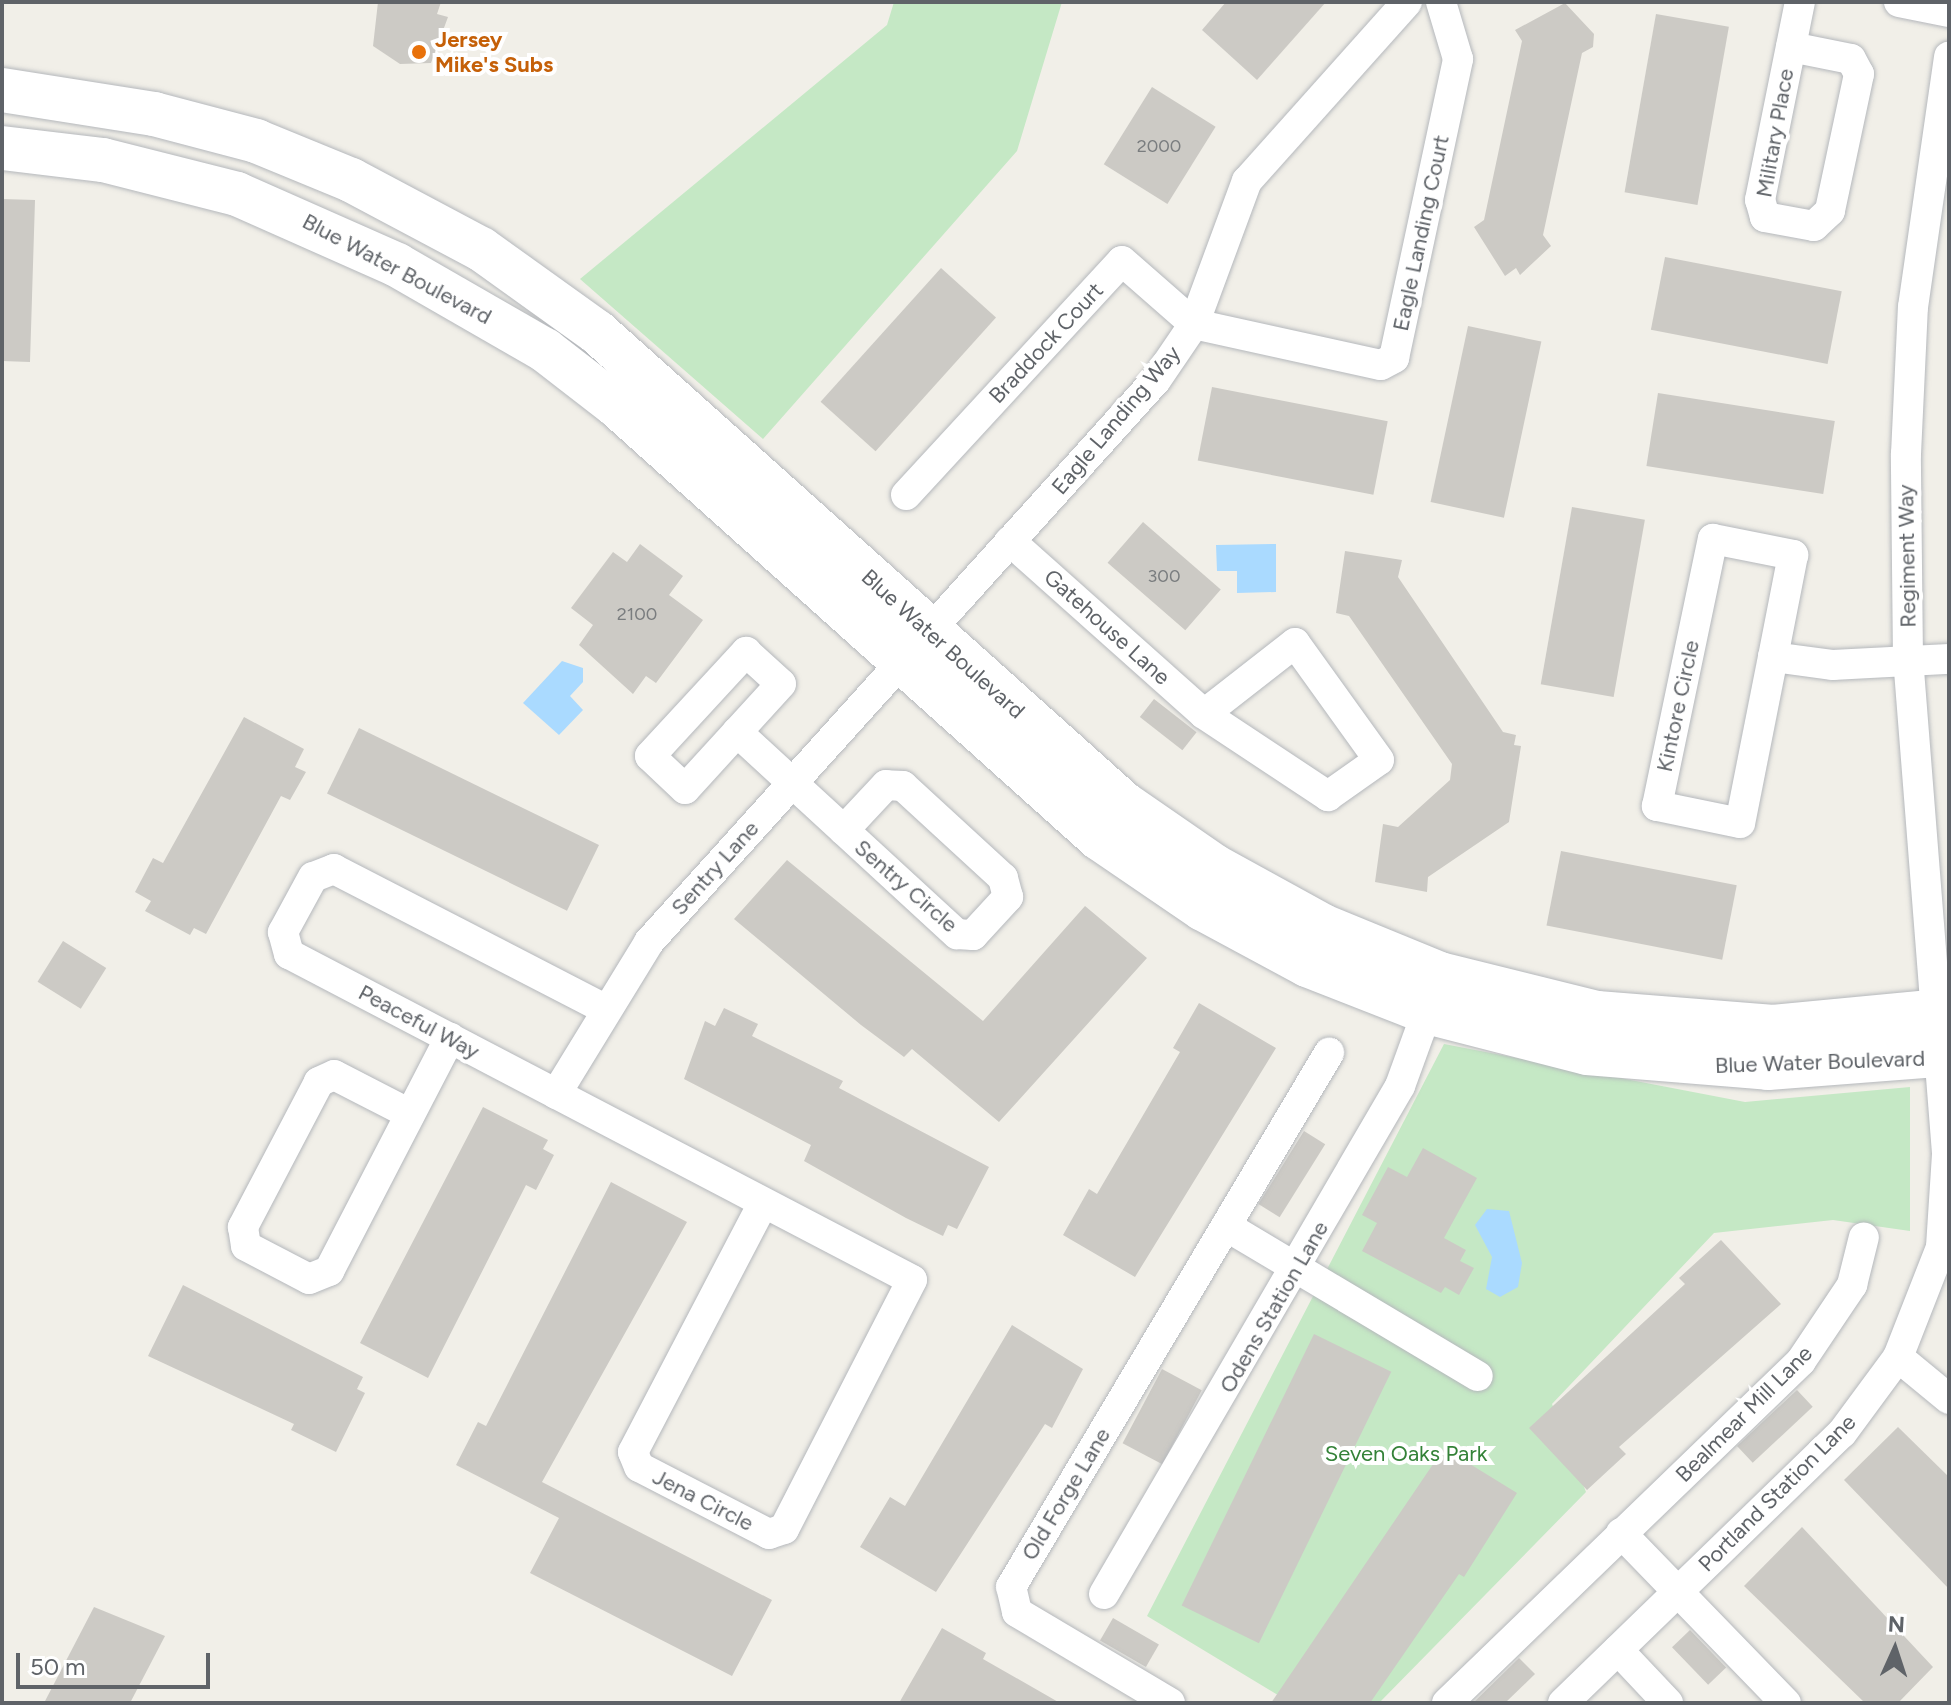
<!DOCTYPE html>
<html>
<head>
<meta charset="utf-8">
<style>
	body { margin:0 }
	#map { position:relative; width:1951px; height:1705px; overflow:hidden; background:#f1efe8; font-family:Figtree,sans-serif }
	div>[style] { position:absolute }
	[style*='--x'] { left:calc(var(--x)*1px); top:calc(var(--y)*1px); width:calc(var(--w)*1px); rotate:calc(var(--a)*1deg) }
	.green>* { inset:0; background:#c5e8c5 }
	.water>* { inset:0; background:#aadaff }
	.building>* { inset:0; background:#cccac5; transform-origin:0 0 }
	.roads { filter:drop-shadow(0 0 2px #b5b8bc) drop-shadow(0 0 2px #b5b8bc) }
	.street>* { height:30px; margin:-15px; padding:0 15px; transform-origin:15px; border-radius:15px; background:#fff }
	.secondary>* { height:44px; margin:-22px; padding:0 22px; transform-origin:22px; border-radius:22px; background:#fff }
	.dots>* { width:22px; height:22px; translate:-50% -50%; box-sizing:border-box; border:4px solid #fff; border-radius:50% }
	span { translate:-50% -50%; white-space:nowrap; text-align:center; line-height:1.15; -webkit-text-stroke:8px #fff; paint-order:stroke }
	.number-label { font-size:18px; color:#7a7d7f }
	.number-label span { -webkit-text-stroke-width:0 }
	.food-label { font-size:22px; color:#c56008; font-weight:700 }
	.left { translate:0 -50%; text-align:left }
	.street-label { font-size:22px; color:#5f6368 }
	.park-label { font-size:22px; color:#348238 }
	.frame { position:absolute; inset:0; border:4px solid #5f6368; pointer-events:none }
	.north { position:absolute; left:1855px; top:1609px; width:80px; height:80px; -webkit-text-stroke:6px #fff; paint-order:stroke; rotate:3deg; font-size:22px; font-weight:700; line-height:32px; text-align:center; color:#5f6368 }
	.north::after { content:''; display:block; margin:auto; width:28px; height:36px; background:#5f6368; clip-path:polygon(50% 0,100% 100%,50% 72%,0 100%) }
	.scale { position:absolute; left:16px; top:1653px; width:194px; height:36px; box-sizing:border-box; border:4px solid #5f6368; border-top:0; padding-left:10px; font-size:24px; line-height:28px; white-space:nowrap; color:#5f6368; -webkit-text-stroke:6px #fff; paint-order:stroke }
</style>
</head>
<body>
<div id="map">
	<div class="green">
		<i style="clip-path:polygon(894px 2px,1062px 2px,1017px 151px,763px 439px,580px 279px,887px 25px)"></i>
		<i style="clip-path:polygon(1444px 1044px,1745px 1102px,1910px 1087px,1910px 1231px,1833px 1220px,1714px 1233px,1552px 1404px,1586px 1492px,1379px 1703px,1291px 1703px,1147px 1616px)"></i>
	</div>
	<div class="water">
		<i style="clip-path:polygon(1276px 544px,1276px 592px,1237px 593px,1237px 571px,1217px 571px,1216px 545px)"></i>
		<i style="clip-path:polygon(562px 661px,583px 668px,583px 682px,570px 696px,583px 710px,559px 735px,523px 703px)"></i>
		<i style="clip-path:polygon(1487px 1209px,1509px 1211px,1522px 1263px,1518px 1287px,1500px 1297px,1486px 1289px,1492px 1257px,1475px 1225px)"></i>
	</div>
	<div class="building">
		<i style="clip-path:polygon(378px 2px,441px 2px,437px 14px,448px 17px,431px 63px,400px 64px,373px 46px)"></i>
		<i style="clip-path:polygon(1226px 2px,1326px 2px,1257px 80px,1202px 30px)"></i>
		<i style="clip-path:polygon(1565px 3px,1594px 34px,1593px 47px,1582px 53px,1543px 235px,1551px 246px,1520px 275px,1516px 268px,1505px 276px,1474px 227px,1484px 220px,1522px 41px,1515px 30px)"></i>
		<i style="left:1656px;top:14px;width:74px;height:181px;rotate:10deg"></i>
		<i style="left:1152px;top:87px;width:75px;height:91px;rotate:32deg"></i>
		<i style="clip-path:polygon(2px 199px,35px 200px,30px 362px,2px 361px)"></i>
		<i style="left:1665px;top:257px;width:180px;height:74px;rotate:11deg"></i>
		<i style="left:941px;top:268px;width:74px;height:180px;rotate:42deg"></i>
		<i style="left:1468px;top:326px;width:75px;height:180px;rotate:12deg"></i>
		<i style="left:1212px;top:387px;width:179px;height:75px;rotate:11deg"></i>
		<i style="left:1658px;top:393px;width:179px;height:74px;rotate:9deg"></i>
		<i style="left:1572px;top:507px;width:74px;height:180px;rotate:10deg"></i>
		<i style="left:1143px;top:522px;width:103px;height:54px;rotate:41deg"></i>
		<i style="clip-path:polygon(640px 544px,683px 576px,669px 595px,703px 620px,656px 683px,646px 676px,633px 694px,579px 645px,593px 625px,571px 608px,613px 552px,627px 562px)"></i>
		<i style="clip-path:polygon(1345px 551px,1402px 560px,1398px 577px,1503px 732px,1516px 735px,1514px 745px,1521px 746px,1509px 822px,1428px 877px,1427px 892px,1375px 882px,1383px 824px,1398px 827px,1450px 780px,1452px 764px,1349px 616px,1336px 613px)"></i>
		<i style="left:1154px;top:699px;width:54px;height:23px;rotate:38deg"></i>
		<i style="clip-path:polygon(244px 717px,304px 749px,295px 767px,306px 772px,290px 800px,281px 796px,206px 934px,194px 928px,190px 935px,145px 911px,151px 901px,135px 892px,153px 858px,163px 863px)"></i>
		<i style="left:359px;top:728px;width:267px;height:73px;rotate:26deg"></i>
		<i style="left:1561px;top:851px;width:179px;height:76px;rotate:11deg"></i>
		<i style="clip-path:polygon(787px 860px,983px 1021px,1085px 906px,1147px 958px,999px 1122px,912px 1049px,904px 1057px,861px 1025px,734px 919px)"></i>
		<i style="left:63px;top:941px;width:51px;height:48px;rotate:32deg"></i>
		<i style="clip-path:polygon(1199px 1003px,1276px 1048px,1135px 1277px,1063px 1235px,1089px 1189px,1097px 1194px,1180px 1052px,1173px 1048px)"></i>
		<i style="clip-path:polygon(724px 1008px,758px 1024px,752px 1036px,843px 1081px,839px 1088px,989px 1167px,957px 1229px,948px 1225px,943px 1236px,906px 1218px,804px 1161px,811px 1145px,684px 1079px,705px 1021px,715px 1026px)"></i>
		<i style="clip-path:polygon(483px 1107px,548px 1140px,543px 1149px,554px 1155px,536px 1190px,526px 1185px,428px 1378px,360px 1343px)"></i>
		<i style="left:1304px;top:1131px;width:25px;height:86px;rotate:32deg"></i>
		<i style="clip-path:polygon(1423px 1148px,1477px 1178px,1444px 1238px,1466px 1250px,1460px 1261px,1474px 1268px,1459px 1295px,1445px 1287px,1441px 1293px,1362px 1251px,1377px 1223px,1362px 1215px,1388px 1167px,1407px 1177px)"></i>
		<i style="clip-path:polygon(611px 1182px,687px 1222px,542px 1482px,772px 1600px,732px 1676px,530px 1573px,559px 1518px,456px 1465px,478px 1422px,486px 1426px)"></i>
		<i style="clip-path:polygon(1721px 1240px,1781px 1304px,1619px 1447px,1626px 1454px,1587px 1490px,1529px 1428px,1685px 1284px,1679px 1278px)"></i>
		<i style="clip-path:polygon(183px 1285px,363px 1377px,357px 1389px,365px 1393px,336px 1452px,291px 1430px,294px 1424px,148px 1356px)"></i>
		<i style="clip-path:polygon(1012px 1325px,1083px 1369px,1052px 1428px,1045px 1424px,936px 1592px,860px 1547px,890px 1497px,905px 1506px)"></i>
		<i style="left:1314px;top:1334px;width:86px;height:302px;rotate:26deg"></i>
		<i style="left:1162px;top:1369px;width:45px;height:84px;rotate:28deg"></i>
		<i style="left:1797px;top:1390px;width:23px;height:82px;rotate:47deg"></i>
		<i style="clip-path:polygon(1898px 1427px,1949px 1477px,1949px 1589px,1844px 1480px)"></i>
		<i style="clip-path:polygon(1444px 1448px,1517px 1493px,1464px 1577px,1459px 1574px,1370px 1703px,1271px 1703px)"></i>
		<i style="clip-path:polygon(1802px 1527px,1933px 1667px,1898px 1703px,1865px 1703px,1744px 1586px)"></i>
		<i style="clip-path:polygon(94px 1607px,165px 1636px,130px 1703px,44px 1703px)"></i>
		<i style="left:1113px;top:1618px;width:53px;height:26px;rotate:30deg"></i>
		<i style="clip-path:polygon(942px 1628px,986px 1653px,983px 1659px,1060px 1703px,899px 1703px)"></i>
		<i style="left:1690px;top:1630px;width:52px;height:25px;rotate:46deg"></i>
		<i style="clip-path:polygon(1519px 1658px,1535px 1674px,1505px 1703px,1473px 1703px)"></i>
	</div>
	<div class="roads">
		<div class="street">
			<i style="--x:1899;--y:2;--w:51;--a:11.3"></i>
			<i style="--x:1791;--y:47;--w:61;--a:11.3"></i>
			<i style="--x:1851;--y:59;--w:17;--a:62"></i>
			<i style="--x:1859;--y:74;--w:140;--a:102"></i>
			<i style="--x:1830;--y:211;--w:22;--a:137"></i>
			<i style="--x:1814;--y:226;--w:50;--a:-169.6"></i>
			<i style="--x:1765;--y:217;--w:18;--a:-106"></i>
			<i style="--x:1760;--y:200;--w:202;--a:-78.6"></i>
			<i style="--x:906;--y:495;--w:318;--a:-47.3"></i>
			<i style="--x:1122;--y:261;--w:96;--a:41.2"></i>
			<i style="--x:1194;--y:324;--w:191;--a:12.4"></i>
			<i style="--x:1381;--y:365;--w:15;--a:-28"></i>
			<i style="--x:1394;--y:358;--w:306;--a:-77.9"></i>
			<i style="--x:1458;--y:59;--w:59;--a:-106.6"></i>
			<i style="--x:1010;--y:541;--w:260;--a:41.7"></i>
			<i style="--x:1204;--y:714;--w:149;--a:33.5"></i>
			<i style="--x:1328;--y:796;--w:62;--a:-35.2"></i>
			<i style="--x:1379;--y:760;--w:144;--a:-125.7"></i>
			<i style="--x:1295;--y:643;--w:115;--a:142"></i>
			<i style="--x:746;--y:652;--w:47;--a:42.4"></i>
			<i style="--x:781;--y:684;--w:142;--a:132.4"></i>
			<i style="--x:685;--y:789;--w:48;--a:-136.7"></i>
			<i style="--x:650;--y:756;--w:142;--a:-47.3"></i>
			<i style="--x:1773;--y:657;--w:169;--a:101.2"></i>
			<i style="--x:1740;--y:823;--w:85;--a:-168.4"></i>
			<i style="--x:1657;--y:806;--w:273;--a:-78.2"></i>
			<i style="--x:1713;--y:539;--w:82;--a:11.3"></i>
			<i style="--x:1793;--y:555;--w:104;--a:101.1"></i>
			<i style="--x:1773;--y:657;--w:61;--a:7.6"></i>
			<i style="--x:1833;--y:665;--w:116;--a:-3"></i>
			<i style="--x:737;--y:732;--w:299;--a:42.6"></i>
			<i style="--x:957;--y:934;--w:16;--a:4"></i>
			<i style="--x:973;--y:935;--w:52;--a:-47.4"></i>
			<i style="--x:1008;--y:897;--w:20;--a:-105"></i>
			<i style="--x:1003;--y:878;--w:136;--a:-137.4"></i>
			<i style="--x:903;--y:786;--w:17;--a:-177"></i>
			<i style="--x:886;--y:785;--w:62;--a:133"></i>
			<i style="--x:603;--y:1008;--w:303;--a:-152.7"></i>
			<i style="--x:334;--y:869;--w:22;--a:159"></i>
			<i style="--x:313;--y:877;--w:63;--a:118.6"></i>
			<i style="--x:283;--y:932;--w:23;--a:75"></i>
			<i style="--x:289;--y:954;--w:703;--a:27.62"></i>
			<i style="--x:912;--y:1280;--w:280;--a:117.2"></i>
			<i style="--x:784;--y:1529;--w:16;--a:162"></i>
			<i style="--x:769;--y:1534;--w:146;--a:-152.7"></i>
			<i style="--x:639;--y:1467;--w:16;--a:-112"></i>
			<i style="--x:633;--y:1452;--w:281;--a:-62.4"></i>
			<i style="--x:556;--y:1094;--w:178;--a:-58.5"></i>
			<i style="--x:649;--y:942;--w:757;--a:-47.95"></i>
			<i style="--x:1156;--y:380;--w:68;--a:-55.8"></i>
			<i style="--x:1194;--y:324;--w:153;--a:-69.7"></i>
			<i style="--x:1247;--y:181;--w:240;--a:-48.2"></i>
			<i style="--x:410;--y:1114;--w:85;--a:-152.8"></i>
			<i style="--x:334;--y:1075;--w:17;--a:155"></i>
			<i style="--x:319;--y:1082;--w:164;--a:117.7"></i>
			<i style="--x:243;--y:1227;--w:19;--a:81"></i>
			<i style="--x:246;--y:1246;--w:71;--a:27.6"></i>
			<i style="--x:309;--y:1279;--w:22;--a:-22"></i>
			<i style="--x:329;--y:1271;--w:263;--a:-62.6"></i>
			<i style="--x:1226;--y:1226;--w:293;--a:30.8"></i>
			<i style="--x:1898;--y:1357;--w:66;--a:39.5"></i>
			<i style="--x:1621;--y:1533;--w:237;--a:45.9"></i>
			<i style="--x:1104;--y:1594;--w:588;--a:-59.77"></i>
			<i style="--x:1400;--y:1086;--w:79;--a:-70"></i>
			<i style="--x:1618;--y:1650;--w:73;--a:46.7"></i>
			<i style="--x:1170;--y:1703;--w:178;--a:-149.3"></i>
			<i style="--x:1017;--y:1612;--w:26;--a:-103"></i>
			<i style="--x:1011;--y:1587;--w:622;--a:-59.23"></i>
			<i style="--x:1447;--y:1703;--w:492;--a:-44"></i>
			<i style="--x:1801;--y:1361;--w:92;--a:-56.1"></i>
			<i style="--x:1852;--y:1285;--w:49;--a:-76"></i>
			<i style="--x:1563;--y:1703;--w:388;--a:-44.1"></i>
			<i style="--x:1842;--y:1433;--w:94;--a:-53.6"></i>
			<i style="--x:1898;--y:1357;--w:118;--a:-68.6"></i>
			<i style="--x:1941;--y:1247;--w:94;--a:-86.3"></i>
			<i style="--x:1947;--y:1153;--w:494;--a:-94.5"></i>
			<i style="--x:1908;--y:661;--w:207;--a:-90.6"></i>
			<i style="--x:1906;--y:454;--w:147;--a:-87.3"></i>
			<i style="--x:1913;--y:307;--w:253;--a:-81.8"></i>
		</div>
		<div class="secondary">
			<i style="--x:2;--y:90;--w:154;--a:9"></i>
			<i style="--x:154;--y:114;--w:106;--a:14.8"></i>
			<i style="--x:256;--y:141;--w:103;--a:22.3"></i>
			<i style="--x:351;--y:180;--w:147;--a:28"></i>
			<i style="--x:481;--y:249;--w:143;--a:35.6"></i>
			<i style="--x:597;--y:332;--w:706;--a:41.84"></i>
			<i style="--x:1123;--y:803;--w:111;--a:34.7"></i>
			<i style="--x:1214;--y:866;--w:124;--a:28.8"></i>
			<i style="--x:1323;--y:926;--w:126;--a:22.3"></i>
			<i style="--x:1440;--y:974;--w:162;--a:14"></i>
			<i style="--x:1597;--y:1013;--w:177;--a:4.5"></i>
			<i style="--x:1773;--y:1027;--w:177;--a:-5.5"></i>
			<i style="--x:2;--y:148;--w:102;--a:6.8"></i>
			<i style="--x:103;--y:160;--w:138;--a:14.2"></i>
			<i style="--x:237;--y:194;--w:175;--a:23.9"></i>
			<i style="--x:397;--y:265;--w:171;--a:29.9"></i>
			<i style="--x:545;--y:350;--w:90;--a:37.8"></i>
			<i style="--x:616;--y:405;--w:649;--a:41.88"></i>
			<i style="--x:1099;--y:838;--w:126;--a:34.3"></i>
			<i style="--x:1203;--y:909;--w:118;--a:28.3"></i>
			<i style="--x:1307;--y:965;--w:129;--a:21.4"></i>
			<i style="--x:1427;--y:1012;--w:165;--a:14.4"></i>
			<i style="--x:1587;--y:1053;--w:182;--a:4.7"></i>
			<i style="--x:1768;--y:1068;--w:182;--a:-4.4"></i>
		</div>
	</div>
	<div class="dots">
		<i style="left:419px;top:52px;background:#e8710a"></i>
	</div>
	<div class="number-label">
		<span style="left:1159px;top:146px">2000</span>
		<span style="left:1164px;top:576px">300</span>
		<span style="left:637px;top:614px">2100</span>
	</div>
	<div class="food-label">
		<span class="left" style="left:435px;top:52px">Jersey<br>Mike's Subs</span>
	</div>
	<div class="street-label">
		<span style="left:1775px;top:133px;rotate:-80deg">Military Place</span>
		<span style="left:1421px;top:233px;rotate:-78deg">Eagle Landing Court</span>
		<span style="left:397px;top:269px;rotate:28deg">Blue Water Boulevard</span>
		<span style="left:1046px;top:343px;rotate:-47deg">Braddock Court</span>
		<span style="left:1116px;top:420px;rotate:-50deg">Eagle Landing Way</span>
		<span style="left:1907px;top:556px;rotate:-91deg">Regiment Way</span>
		<span style="left:1107px;top:627px;rotate:42deg">Gatehouse Lane</span>
		<span style="left:943px;top:644px;rotate:42deg">Blue Water Boulevard</span>
		<span style="left:1678px;top:706px;rotate:-78deg">Kintore Circle</span>
		<span style="left:715px;top:868px;rotate:-48deg">Sentry Lane</span>
		<span style="left:906px;top:886px;rotate:41deg">Sentry Circle</span>
		<span style="left:419px;top:1022px;rotate:28deg">Peaceful Way</span>
		<span style="left:1820px;top:1062px;rotate:-2deg">Blue Water Boulevard</span>
		<span style="left:1274px;top:1307px;rotate:-60deg">Odens Station Lane</span>
		<span style="left:1744px;top:1414px;rotate:-45deg">Bealmear Mill Lane</span>
		<span style="left:1777px;top:1493px;rotate:-45deg">Portland Station Lane</span>
		<span style="left:1066px;top:1494px;rotate:-59deg">Old Forge Lane</span>
		<span style="left:703px;top:1500px;rotate:27deg">Jena Circle</span>
	</div>
	<div class="park-label">
		<span style="left:1406px;top:1454px">Seven Oaks Park</span>
	</div>
	<div class="frame"></div>
	<div class="north">N</div>
	<div class="scale">50 m</div>
</div>
</body>
</html>
